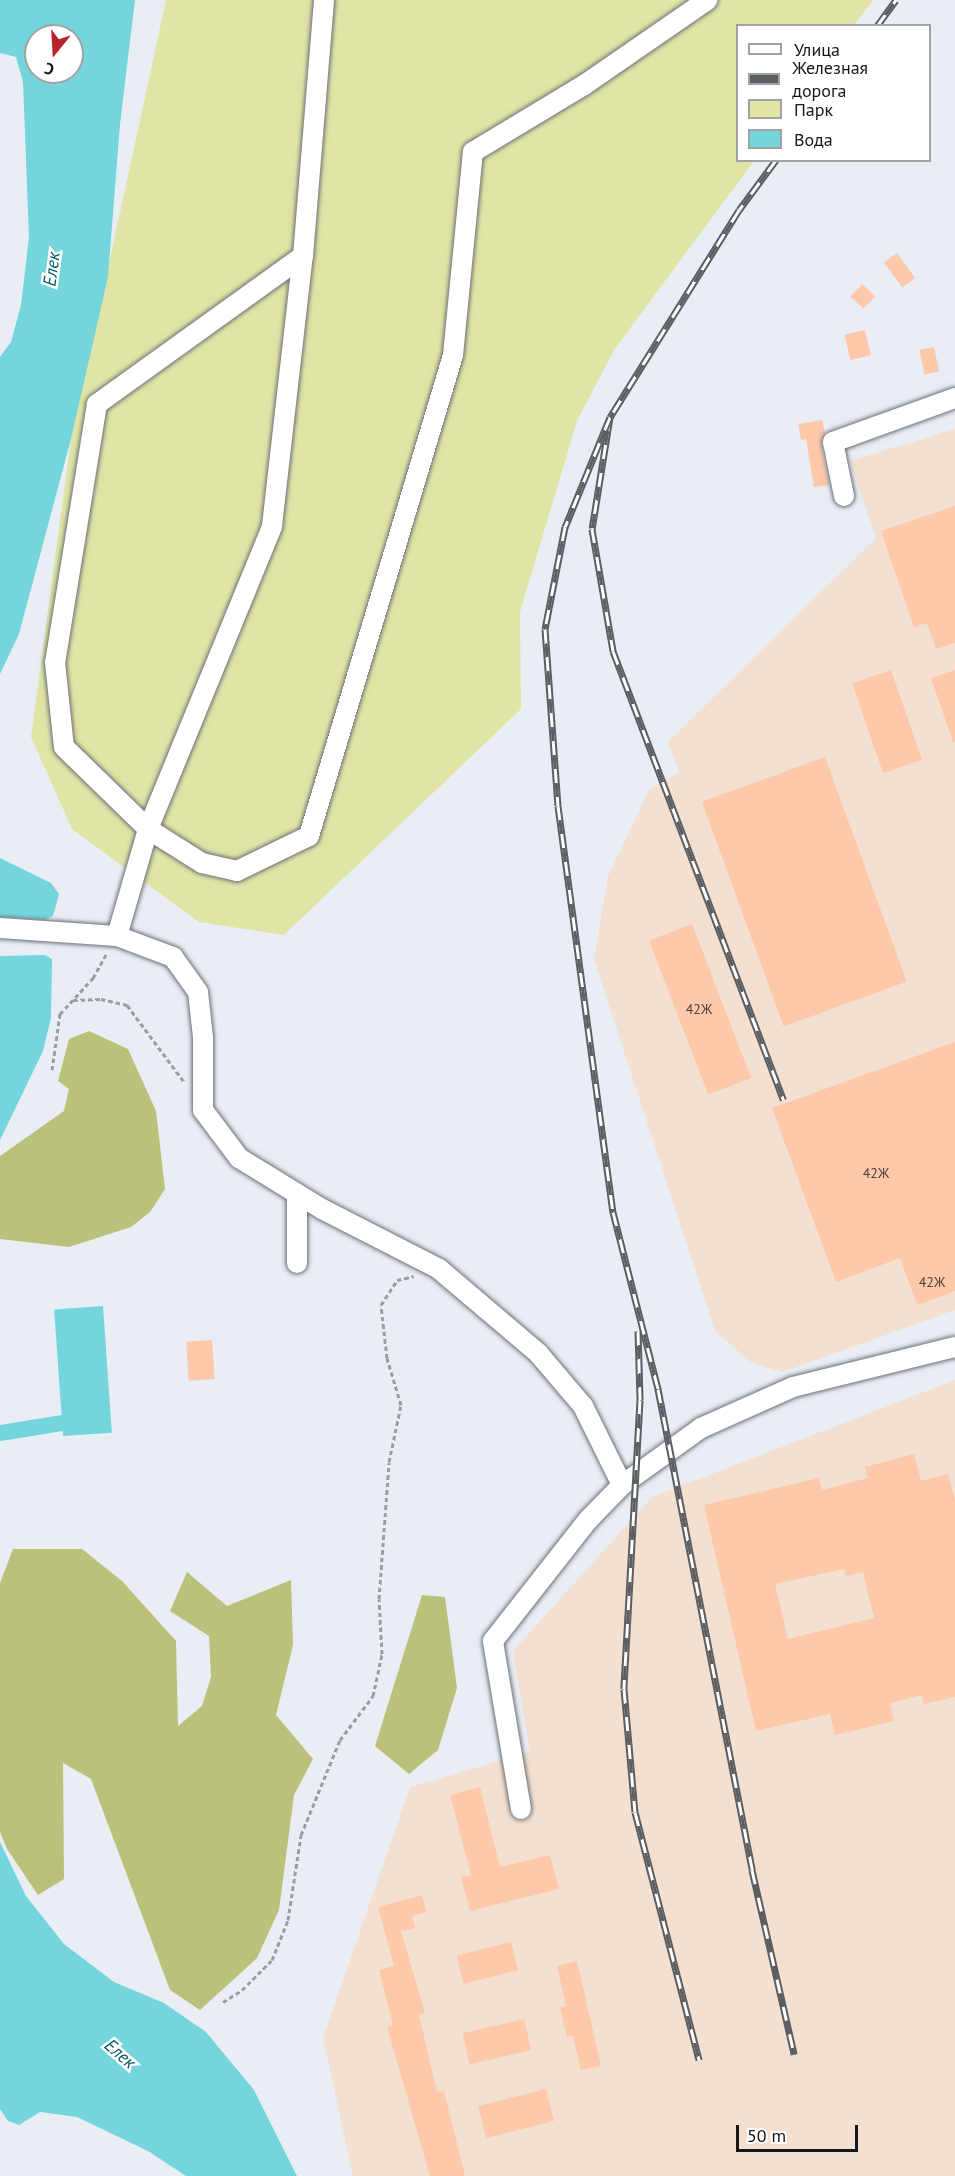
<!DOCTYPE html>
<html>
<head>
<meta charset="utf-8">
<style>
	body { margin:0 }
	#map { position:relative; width:955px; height:2176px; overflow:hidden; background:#e9eef5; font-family:"PT Sans",sans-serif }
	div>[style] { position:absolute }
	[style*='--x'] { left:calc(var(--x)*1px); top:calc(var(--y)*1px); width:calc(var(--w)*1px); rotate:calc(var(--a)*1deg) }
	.industrial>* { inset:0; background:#f3e0d0 }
	.green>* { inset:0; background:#e0e5a6 }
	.forest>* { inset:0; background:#bbc07a }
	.water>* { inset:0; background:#75d5dc; transform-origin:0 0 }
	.canal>* { height:16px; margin:-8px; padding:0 8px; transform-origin:8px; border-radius:8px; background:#75d5dc }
	.building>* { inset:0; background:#fec8aa; transform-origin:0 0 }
	.path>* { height:3px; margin-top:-1.5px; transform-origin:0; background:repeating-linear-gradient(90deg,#9a9da3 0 4.5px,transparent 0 7.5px) }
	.roads { filter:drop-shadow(0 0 2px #6c7177) drop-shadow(0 0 2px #6c7177) }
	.minor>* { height:20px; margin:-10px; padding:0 10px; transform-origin:10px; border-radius:10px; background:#fff }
	.rail>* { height:7px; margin-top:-3.5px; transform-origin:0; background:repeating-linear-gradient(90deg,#fff 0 14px,#5b5e62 0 28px); box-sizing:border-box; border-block:2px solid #5b5e62 }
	span { translate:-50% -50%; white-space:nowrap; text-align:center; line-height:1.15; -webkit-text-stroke:5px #fff; paint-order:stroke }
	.number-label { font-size:14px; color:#4f433d }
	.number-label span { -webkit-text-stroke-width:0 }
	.water-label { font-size:18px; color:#005b60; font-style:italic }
	.legend { position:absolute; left:736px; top:24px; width:195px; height:138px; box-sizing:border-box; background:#fff; border:2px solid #a1a2a3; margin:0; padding:8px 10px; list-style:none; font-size:18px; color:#151719 }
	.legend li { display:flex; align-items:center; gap:12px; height:30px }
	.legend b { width:30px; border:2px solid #a1a2a3 }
	.north { position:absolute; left:24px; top:24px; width:60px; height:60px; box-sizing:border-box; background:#fff; border:2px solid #a1a2a3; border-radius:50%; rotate:198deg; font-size:16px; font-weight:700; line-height:24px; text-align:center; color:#151719 }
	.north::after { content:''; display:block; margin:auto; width:21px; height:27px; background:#b6252e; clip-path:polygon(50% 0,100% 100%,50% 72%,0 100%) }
	.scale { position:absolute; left:736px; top:2125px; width:122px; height:27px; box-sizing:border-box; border:3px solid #151719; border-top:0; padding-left:8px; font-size:18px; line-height:21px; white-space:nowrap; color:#151719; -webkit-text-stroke:4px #fff; paint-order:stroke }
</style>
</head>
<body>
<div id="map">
	<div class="industrial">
		<i style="clip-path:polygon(955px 429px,955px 1310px,783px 1372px,750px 1362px,715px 1331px,594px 959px,608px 876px,650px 788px,679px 772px,668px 742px,876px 538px,850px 461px)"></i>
		<i style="clip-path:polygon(955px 1380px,955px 2176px,353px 2176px,323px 2038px,410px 1787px,530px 1752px,513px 1651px,652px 1497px)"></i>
	</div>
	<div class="green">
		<i style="clip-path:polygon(166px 0,873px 0,854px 25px,738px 26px,738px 160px,754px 161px,614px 350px,577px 421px,520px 612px,521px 709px,284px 935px,199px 922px,72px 829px,31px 737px,71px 439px)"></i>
	</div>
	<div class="forest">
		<i style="clip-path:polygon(89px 1031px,128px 1049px,156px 1111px,165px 1189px,150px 1212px,131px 1227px,69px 1247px,0 1239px,0 1156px,64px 1111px,69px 1089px,58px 1081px,69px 1039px)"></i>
		<i style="clip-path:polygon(13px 1549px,82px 1549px,122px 1581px,176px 1641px,178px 1726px,202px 1706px,211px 1677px,209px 1636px,170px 1611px,187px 1572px,227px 1606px,291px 1580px,293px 1645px,276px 1715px,313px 1759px,294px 1795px,279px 1910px,257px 1958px,200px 2010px,170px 1990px,91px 1779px,63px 1763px,64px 1879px,38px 1895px,7px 1849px,0 1832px,0 1583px)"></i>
		<i style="clip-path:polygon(422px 1595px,445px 1597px,457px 1688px,438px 1750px,409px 1774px,375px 1746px)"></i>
	</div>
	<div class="water">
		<i style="clip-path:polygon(evenodd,0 0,135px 0,120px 124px,108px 277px,71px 439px,19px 634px,0 674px,0 357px,11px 342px,21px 305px,29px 237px,23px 82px,16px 57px,0 53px,0 0,36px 36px,72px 36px,72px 72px,36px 72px,36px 36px)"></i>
		<i style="clip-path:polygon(0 858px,51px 883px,59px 894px,53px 916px,45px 920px,0 917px)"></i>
		<i style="clip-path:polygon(45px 955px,52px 959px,51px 1018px,43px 1051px,0 1140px,0 956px)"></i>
		<i style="left:103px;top:1306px;width:127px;height:49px;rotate:86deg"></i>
		<i style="clip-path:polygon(0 1842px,26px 1896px,64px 1944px,114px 1982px,164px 2003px,206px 2032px,254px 2090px,297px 2176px,186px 2176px,148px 2151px,77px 2117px,40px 2112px,19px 2125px,8px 2121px,0 2109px)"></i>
	</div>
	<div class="canal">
		<i style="--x:0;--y:1433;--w:81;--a:-9.2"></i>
	</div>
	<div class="building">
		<i style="left:897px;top:253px;width:31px;height:16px;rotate:54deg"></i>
		<i style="left:862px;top:284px;width:18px;height:17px;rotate:43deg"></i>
		<i style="left:865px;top:330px;width:26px;height:21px;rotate:77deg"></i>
		<i style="left:934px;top:347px;width:25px;height:15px;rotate:78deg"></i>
		<i style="clip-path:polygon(822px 420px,825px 433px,821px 444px,829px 485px,814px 487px,806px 439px,801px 440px,798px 424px)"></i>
		<i style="clip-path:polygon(955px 506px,955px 643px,936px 649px,927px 623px,914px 627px,881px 531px)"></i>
		<i style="left:891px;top:670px;width:95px;height:41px;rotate:71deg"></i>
		<i style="clip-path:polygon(955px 670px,955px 742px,953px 742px,931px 678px)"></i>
		<i style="left:825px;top:757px;width:239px;height:131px;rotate:70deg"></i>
		<i style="left:692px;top:924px;width:165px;height:46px;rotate:69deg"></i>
		<i style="clip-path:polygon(955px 1042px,955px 1291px,917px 1305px,900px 1258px,836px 1282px,772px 1108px)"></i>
		<i style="left:212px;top:1340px;width:39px;height:26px;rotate:86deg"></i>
		<i style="clip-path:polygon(evenodd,914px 1454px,921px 1481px,948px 1474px,955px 1500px,955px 1697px,924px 1704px,922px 1695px,890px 1703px,894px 1721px,835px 1735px,830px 1714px,756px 1731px,704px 1505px,819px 1478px,822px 1490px,868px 1478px,865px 1467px,914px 1454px,844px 1569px,846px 1576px,863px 1572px,874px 1618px,788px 1639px,775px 1584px,844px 1569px)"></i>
		<i style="clip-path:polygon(480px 1787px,500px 1867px,550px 1855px,559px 1889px,470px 1911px,461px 1877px,471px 1875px,450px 1795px)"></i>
		<i style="clip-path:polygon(422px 1895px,426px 1912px,412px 1916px,415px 1928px,401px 1931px,425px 2013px,419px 2015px,437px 2092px,444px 2091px,465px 2176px,430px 2176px,387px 2027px,393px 2025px,379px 1970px,394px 1966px,378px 1907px)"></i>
		<i style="left:511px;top:1942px;width:29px;height:56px;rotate:76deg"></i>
		<i style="clip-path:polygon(577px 1961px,601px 2066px,581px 2070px,573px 2036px,567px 2037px,560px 2007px,566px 2006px,557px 1966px)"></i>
		<i style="left:524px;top:2019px;width:32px;height:63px;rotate:77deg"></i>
		<i style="left:546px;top:2089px;width:33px;height:70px;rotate:76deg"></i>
	</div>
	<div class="path">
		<i style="--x:73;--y:1000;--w:28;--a:-2"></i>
		<i style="--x:101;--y:999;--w:27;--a:13"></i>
		<i style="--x:127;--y:1005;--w:97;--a:53.4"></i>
		<i style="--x:52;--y:1070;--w:57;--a:-81.9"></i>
		<i style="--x:60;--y:1014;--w:49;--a:-47.5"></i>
		<i style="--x:93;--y:978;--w:29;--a:-61"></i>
		<i style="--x:223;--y:2002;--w:22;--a:-32"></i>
		<i style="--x:242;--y:1990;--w:42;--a:-45"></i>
		<i style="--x:272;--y:1960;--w:43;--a:-68.2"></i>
		<i style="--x:288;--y:1920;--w:86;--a:-81.3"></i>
		<i style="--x:301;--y:1835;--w:103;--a:-67.7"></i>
		<i style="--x:340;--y:1740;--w:55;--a:-53.1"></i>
		<i style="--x:373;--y:1696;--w:43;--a:-77.9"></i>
		<i style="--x:382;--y:1654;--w:55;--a:-93.1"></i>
		<i style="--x:379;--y:1599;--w:137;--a:-85.8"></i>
		<i style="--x:389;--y:1462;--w:58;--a:-78.1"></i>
		<i style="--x:401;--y:1405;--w:49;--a:-106.6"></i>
		<i style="--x:387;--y:1358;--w:53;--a:-96.5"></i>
		<i style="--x:381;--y:1305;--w:30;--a:-57"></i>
		<i style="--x:397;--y:1280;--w:17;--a:-13"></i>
	</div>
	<div class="roads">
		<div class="minor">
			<i style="--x:303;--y:256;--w:254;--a:144.3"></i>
			<i style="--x:97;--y:404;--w:261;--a:99.2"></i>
			<i style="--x:55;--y:662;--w:85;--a:84"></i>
			<i style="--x:64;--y:747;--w:117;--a:44.3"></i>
			<i style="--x:148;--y:829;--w:64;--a:32.2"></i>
			<i style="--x:202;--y:863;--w:36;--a:13"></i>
			<i style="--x:237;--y:871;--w:80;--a:-25.9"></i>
			<i style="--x:309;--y:836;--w:502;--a:-73.33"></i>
			<i style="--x:453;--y:355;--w:204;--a:-84.4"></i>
			<i style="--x:473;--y:152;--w:130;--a:-31.1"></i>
			<i style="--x:584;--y:85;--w:150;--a:-34.6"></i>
			<i style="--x:844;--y:496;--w:55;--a:-101.5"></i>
			<i style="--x:833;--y:442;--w:130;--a:-19.8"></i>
			<i style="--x:0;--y:928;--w:117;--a:3.9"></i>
			<i style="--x:117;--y:936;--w:60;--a:20.6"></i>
			<i style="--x:173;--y:957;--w:43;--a:54.5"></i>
			<i style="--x:198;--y:992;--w:45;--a:83.7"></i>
			<i style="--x:203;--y:1037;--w:73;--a:90"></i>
			<i style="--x:203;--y:1110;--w:60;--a:53.1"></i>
			<i style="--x:239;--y:1158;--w:97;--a:31.6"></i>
			<i style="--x:322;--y:1209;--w:131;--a:27.1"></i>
			<i style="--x:439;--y:1269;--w:130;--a:40.3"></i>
			<i style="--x:538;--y:1353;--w:70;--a:49.7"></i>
			<i style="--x:583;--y:1406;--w:88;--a:63.7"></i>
			<i style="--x:117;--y:936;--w:111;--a:-73.8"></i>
			<i style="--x:148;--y:829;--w:327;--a:-67.7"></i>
			<i style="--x:272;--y:526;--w:272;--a:-83.5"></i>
			<i style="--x:303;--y:256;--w:257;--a:-85.3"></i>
			<i style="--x:297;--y:1194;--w:69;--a:90"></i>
			<i style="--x:521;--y:1809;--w:170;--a:-99.5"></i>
			<i style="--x:493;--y:1641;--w:154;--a:-51.9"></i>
			<i style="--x:588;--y:1520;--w:49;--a:-45.8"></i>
			<i style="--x:622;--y:1485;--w:97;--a:-35.8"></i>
			<i style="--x:701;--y:1428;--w:101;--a:-24"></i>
			<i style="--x:793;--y:1387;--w:167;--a:-13.9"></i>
		</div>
	</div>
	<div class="rail">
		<i style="--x:877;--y:26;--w:32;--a:-54"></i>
		<i style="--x:776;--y:160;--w:62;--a:126.5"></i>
		<i style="--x:739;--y:210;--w:244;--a:121.9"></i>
		<i style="--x:610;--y:417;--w:113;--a:99.1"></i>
		<i style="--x:592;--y:529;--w:124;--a:80.2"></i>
		<i style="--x:613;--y:651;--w:480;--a:69.2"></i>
		<i style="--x:610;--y:417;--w:119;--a:112.2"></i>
		<i style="--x:565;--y:527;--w:104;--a:101.1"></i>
		<i style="--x:545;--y:629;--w:177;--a:85.8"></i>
		<i style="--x:558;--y:806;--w:410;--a:82.3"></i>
		<i style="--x:613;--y:1212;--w:183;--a:75.7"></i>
		<i style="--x:658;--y:1389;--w:490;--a:78.9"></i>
		<i style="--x:752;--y:1870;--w:189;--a:77.1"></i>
		<i style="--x:638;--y:1331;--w:69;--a:88.3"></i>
		<i style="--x:640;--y:1400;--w:289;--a:93.2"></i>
		<i style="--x:624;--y:1689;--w:123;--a:84.9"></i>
		<i style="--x:635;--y:1812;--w:256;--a:75.5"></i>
	</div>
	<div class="number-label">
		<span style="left:699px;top:1009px">42Ж</span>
		<span style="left:876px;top:1173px">42Ж</span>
		<span style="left:932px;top:1282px">42Ж</span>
	</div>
	<div class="water-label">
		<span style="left:52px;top:269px;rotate:-82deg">Елек</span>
		<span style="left:120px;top:2054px;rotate:41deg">Елек</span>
	</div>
	<ul class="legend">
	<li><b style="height:8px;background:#fff"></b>Улица</li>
	<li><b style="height:8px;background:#5b5e62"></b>Железная дорога</li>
	<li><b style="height:16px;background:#e0e5a6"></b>Парк</li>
	<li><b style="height:16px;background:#75d5dc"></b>Вода</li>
	</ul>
	<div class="north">С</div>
	<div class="scale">50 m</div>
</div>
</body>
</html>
